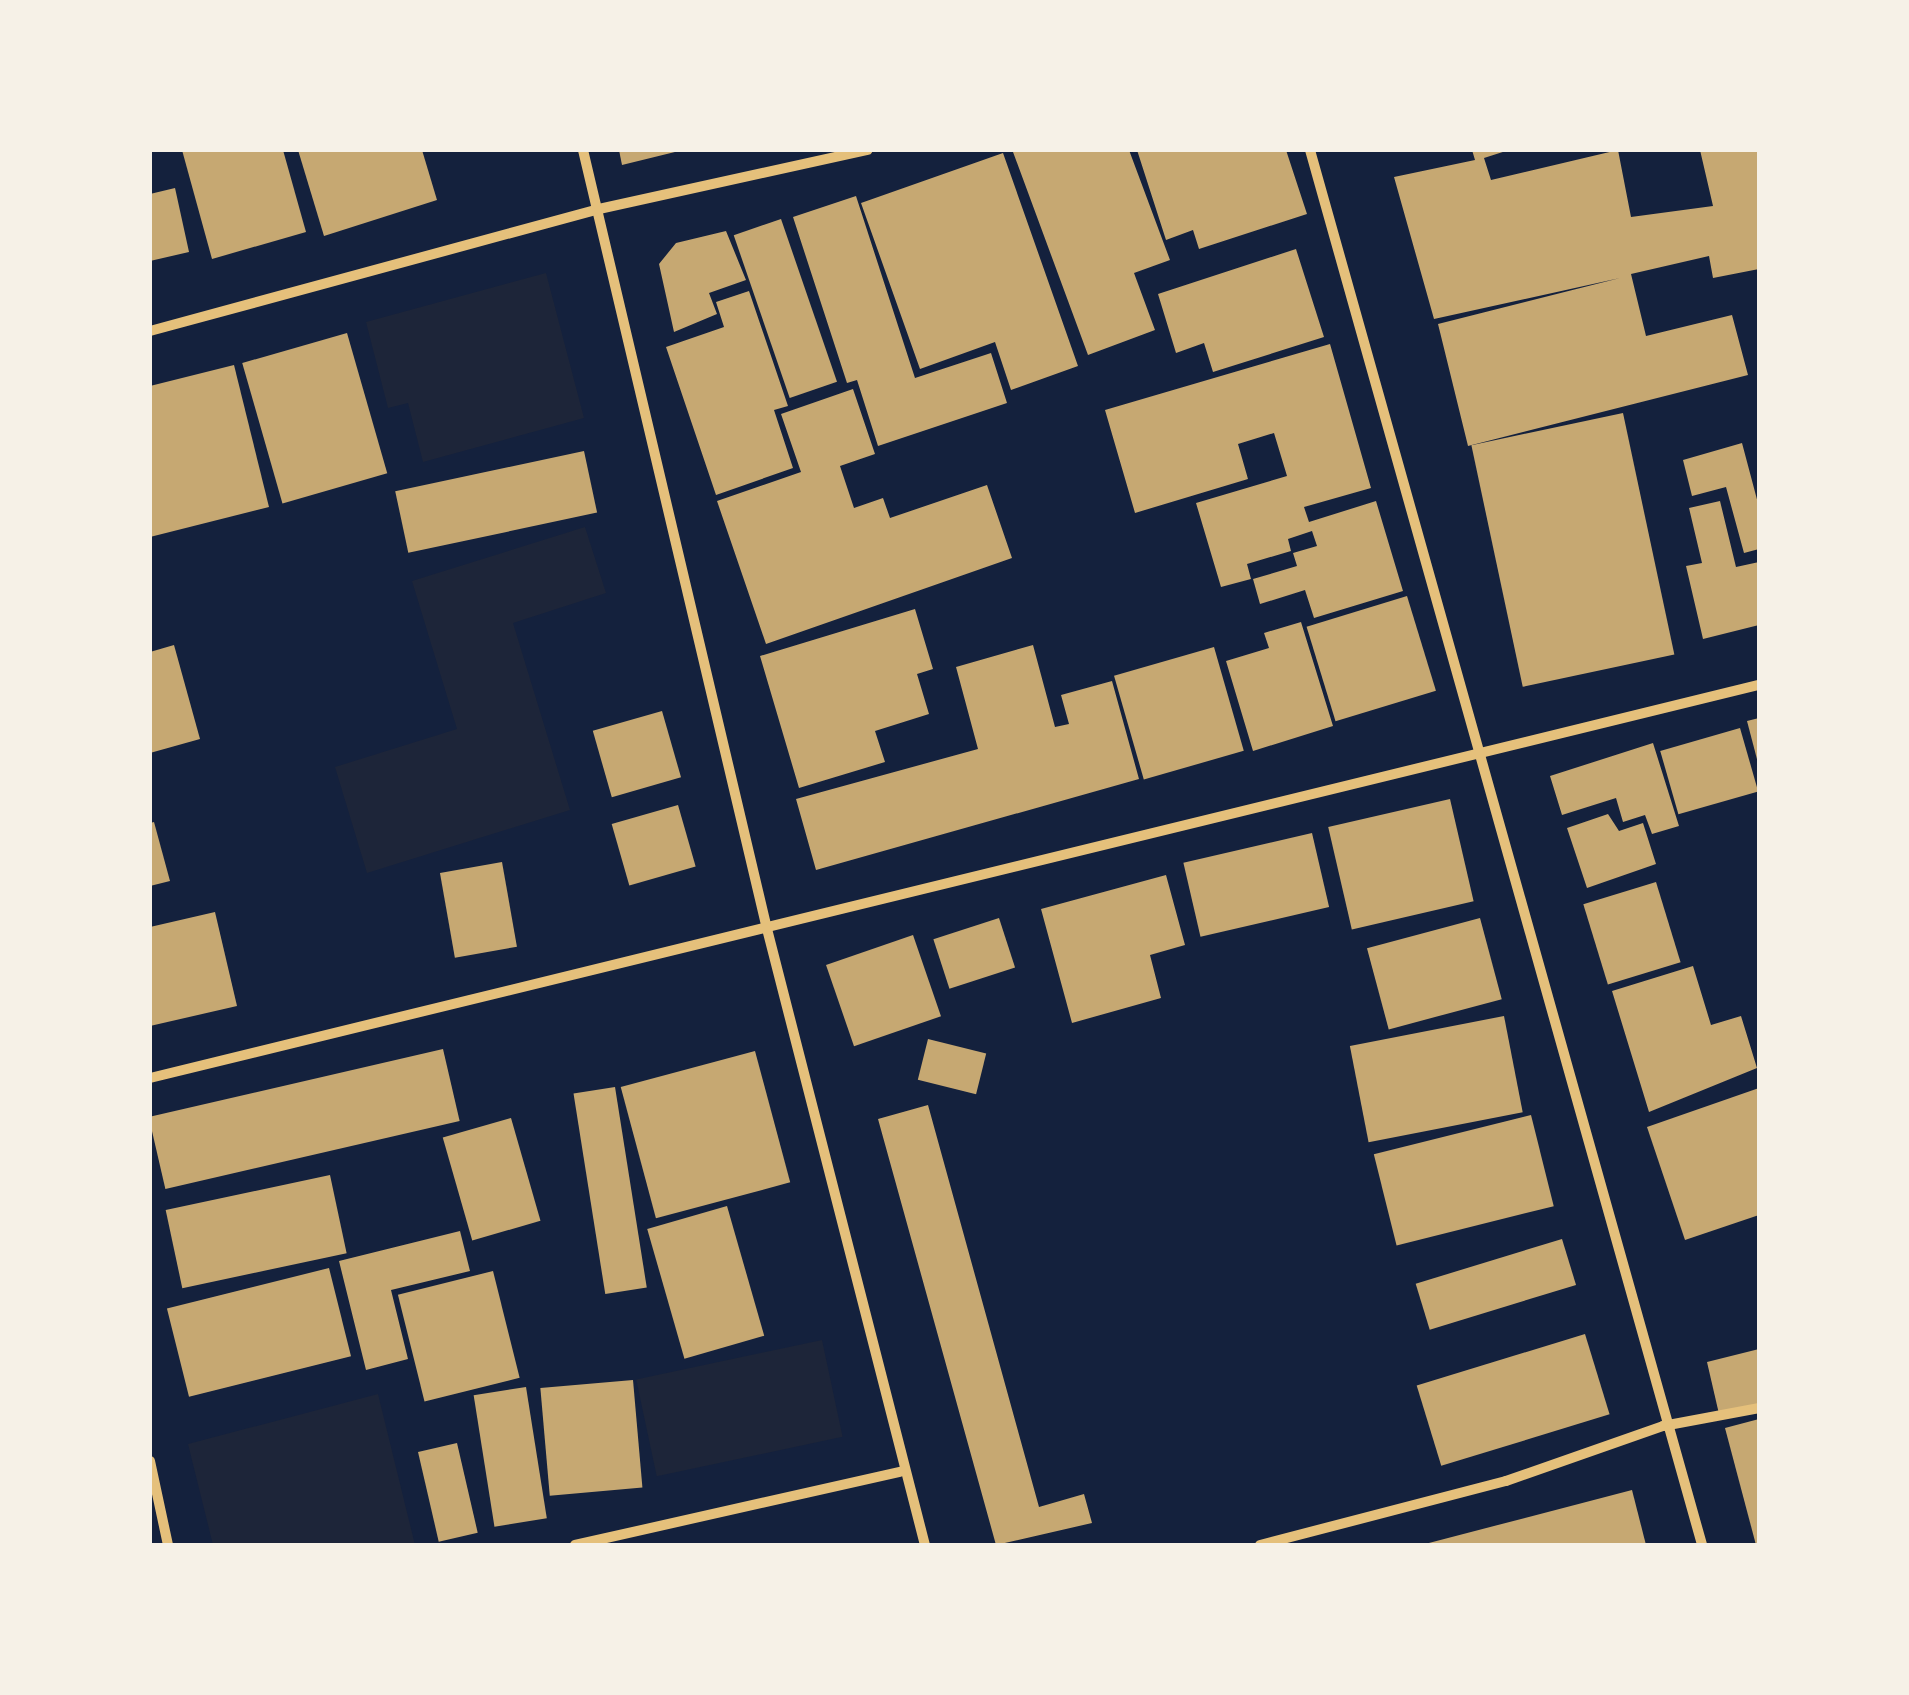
<!DOCTYPE html>
<html>
<head>
<meta charset="utf-8">
<style>
	body { margin:0 }
	#map { position:relative; width:1909px; height:1695px; overflow:hidden; background:#14213d; font-family:Barlow,sans-serif }
	div>[style] { position:absolute }
	[style*='--x'] { left:calc(var(--x)*1px); top:calc(var(--y)*1px); width:calc(var(--w)*1px); rotate:calc(var(--a)*1deg) }
	.green>* { inset:0; background:#1d2539; transform-origin:0 0 }
	.building>* { inset:0; background:#c6a872; transform-origin:0 0 }
	.minor>* { height:10px; margin:-5px; padding:0 5px; transform-origin:5px; border-radius:5px; background:#e5c07b }
	span { translate:-50% -50%; white-space:nowrap; text-align:center; line-height:1.15; -webkit-text-stroke:9px #f6f1e7; paint-order:stroke }
	.frame { position:absolute; inset:0; border:152px solid #f6f1e7; pointer-events:none }
</style>
</head>
<body>
<div id="map">
	<div class="green">
		<i style="clip-path:polygon(546px 273px,584px 418px,423px 462px,408px 403px,388px 408px,366px 322px)"></i>
		<i style="clip-path:polygon(585px 527px,606px 593px,513px 623px,570px 810px,367px 873px,335px 767px,457px 729px,412px 581px)"></i>
		<i style="left:822px;top:1340px;width:99px;height:190px;rotate:78deg"></i>
		<i style="clip-path:polygon(378px 1394px,415px 1545px,213px 1545px,188px 1444px)"></i>
	</div>
	<div class="building">
		<i style="clip-path:polygon(182px 150px,283px 150px,306px 232px,212px 259px)"></i>
		<i style="clip-path:polygon(298px 150px,422px 150px,437px 200px,324px 236px)"></i>
		<i style="clip-path:polygon(619px 150px,679px 150px,679px 151px,622px 165px)"></i>
		<i style="clip-path:polygon(1129px 150px,1170px 260px,1134px 273px,1155px 330px,1088px 355px,1013px 152px)"></i>
		<i style="clip-path:polygon(1137px 150px,1286px 150px,1307px 214px,1199px 249px,1193px 230px,1166px 240px)"></i>
		<i style="clip-path:polygon(1472px 150px,1509px 150px,1484px 158px,1491px 180px,1618px 150px,1631px 217px,1713px 206px,1700px 150px,1759px 150px,1759px 269px,1713px 278px,1709px 256px,1631px 274px,1646px 336px,1732px 315px,1748px 375px,1468px 446px,1438px 324px,1620px 278px,1434px 319px,1394px 177px,1475px 160px)"></i>
		<i style="clip-path:polygon(1003px 153px,1078px 366px,1011px 390px,995px 342px,920px 369px,861px 203px)"></i>
		<i style="clip-path:polygon(175px 188px,189px 252px,150px 261px,150px 194px)"></i>
		<i style="clip-path:polygon(856px 196px,915px 378px,991px 353px,1007px 403px,878px 446px,857px 380px,847px 383px,793px 217px)"></i>
		<i style="left:781px;top:219px;width:172px;height:50px;rotate:71deg"></i>
		<i style="clip-path:polygon(726px 231px,746px 280px,709px 293px,717px 314px,674px 332px,659px 264px,676px 243px)"></i>
		<i style="clip-path:polygon(1296px 249px,1324px 337px,1213px 372px,1204px 343px,1176px 353px,1158px 294px)"></i>
		<i style="clip-path:polygon(749px 291px,788px 406px,774px 410px,793px 468px,716px 495px,666px 347px,724px 327px,716px 302px)"></i>
		<i style="left:347px;top:333px;width:146px;height:109px;rotate:74deg"></i>
		<i style="clip-path:polygon(1330px 344px,1371px 488px,1304px 507px,1309px 522px,1376px 501px,1403px 591px,1314px 618px,1305px 590px,1260px 604px,1253px 579px,1297px 566px,1293px 553px,1317px 546px,1312px 531px,1288px 539px,1291px 551px,1247px 564px,1251px 579px,1221px 587px,1196px 503px,1287px 476px,1274px 433px,1238px 444px,1248px 479px,1135px 513px,1105px 410px)"></i>
		<i style="clip-path:polygon(234px 365px,269px 507px,150px 537px,150px 386px)"></i>
		<i style="clip-path:polygon(853px 389px,875px 454px,840px 466px,854px 508px,883px 498px,890px 518px,987px 485px,1012px 558px,766px 644px,717px 501px,801px 472px,781px 414px)"></i>
		<i style="left:1623px;top:413px;width:247px;height:155px;rotate:78deg"></i>
		<i style="clip-path:polygon(1742px 443px,1759px 507px,1759px 549px,1744px 553px,1726px 487px,1692px 496px,1683px 460px)"></i>
		<i style="left:584px;top:451px;width:63px;height:193px;rotate:78deg"></i>
		<i style="clip-path:polygon(1720px 501px,1736px 567px,1759px 562px,1759px 625px,1703px 639px,1686px 566px,1702px 563px,1689px 508px)"></i>
		<i style="left:1407px;top:596px;width:99px;height:105px;rotate:73deg"></i>
		<i style="clip-path:polygon(915px 609px,933px 669px,917px 674px,929px 714px,875px 731px,885px 762px,799px 788px,760px 656px)"></i>
		<i style="clip-path:polygon(1301px 622px,1333px 726px,1253px 751px,1226px 661px,1269px 648px,1264px 633px)"></i>
		<i style="clip-path:polygon(174px 645px,200px 739px,150px 753px,150px 652px)"></i>
		<i style="clip-path:polygon(1033px 645px,1055px 727px,1069px 724px,1061px 695px,1112px 681px,1139px 779px,816px 870px,796px 799px,978px 749px,956px 667px)"></i>
		<i style="left:1214px;top:647px;width:108px;height:104px;rotate:74deg"></i>
		<i style="left:662px;top:711px;width:69px;height:72px;rotate:74deg"></i>
		<i style="clip-path:polygon(1759px 718px,1759px 763px,1758px 763px,1747px 721px)"></i>
		<i style="left:1740px;top:728px;width:66px;height:83px;rotate:74deg"></i>
		<i style="clip-path:polygon(1653px 743px,1679px 826px,1652px 834px,1645px 815px,1623px 822px,1616px 798px,1562px 815px,1550px 776px)"></i>
		<i style="left:1450px;top:799px;width:105px;height:125px;rotate:77deg"></i>
		<i style="left:678px;top:805px;width:64px;height:69px;rotate:74deg"></i>
		<i style="clip-path:polygon(1608px 814px,1619px 831px,1643px 823px,1656px 864px,1587px 888px,1567px 828px)"></i>
		<i style="clip-path:polygon(154px 822px,170px 881px,150px 886px,150px 823px)"></i>
		<i style="left:1312px;top:833px;width:76px;height:132px;rotate:77deg"></i>
		<i style="left:502px;top:862px;width:86px;height:63px;rotate:80deg"></i>
		<i style="clip-path:polygon(1166px 875px,1185px 945px,1150px 955px,1161px 998px,1072px 1023px,1041px 909px)"></i>
		<i style="left:1656px;top:882px;width:84px;height:76px;rotate:73deg"></i>
		<i style="clip-path:polygon(215px 912px,237px 1006px,150px 1026px,150px 927px)"></i>
		<i style="left:999px;top:918px;width:52px;height:69px;rotate:72deg"></i>
		<i style="left:1480px;top:918px;width:84px;height:117px;rotate:75deg"></i>
		<i style="left:913px;top:935px;width:86px;height:92px;rotate:71deg"></i>
		<i style="clip-path:polygon(1693px 966px,1711px 1025px,1741px 1016px,1757px 1068px,1649px 1112px,1612px 991px)"></i>
		<i style="left:1504px;top:1016px;width:98px;height:157px;rotate:79deg"></i>
		<i style="left:928px;top:1039px;width:60px;height:42px;rotate:14deg"></i>
		<i style="left:443px;top:1049px;width:74px;height:302px;rotate:77deg"></i>
		<i style="left:755px;top:1051px;width:136px;height:139px;rotate:75deg"></i>
		<i style="left:615px;top:1087px;width:203px;height:42px;rotate:81deg"></i>
		<i style="clip-path:polygon(1759px 1088px,1759px 1215px,1685px 1240px,1647px 1127px)"></i>
		<i style="clip-path:polygon(928px 1105px,1039px 1507px,1084px 1494px,1092px 1523px,996px 1545px,878px 1119px)"></i>
		<i style="left:1531px;top:1115px;width:94px;height:162px;rotate:76deg"></i>
		<i style="left:511px;top:1118px;width:107px;height:71px;rotate:74deg"></i>
		<i style="left:330px;top:1175px;width:80px;height:168px;rotate:78deg"></i>
		<i style="left:727px;top:1206px;width:135px;height:83px;rotate:74deg"></i>
		<i style="clip-path:polygon(460px 1231px,470px 1271px,391px 1290px,408px 1359px,366px 1370px,339px 1261px)"></i>
		<i style="left:1562px;top:1239px;width:48px;height:153px;rotate:73deg"></i>
		<i style="left:329px;top:1268px;width:91px;height:167px;rotate:76deg"></i>
		<i style="left:493px;top:1271px;width:110px;height:98px;rotate:76deg"></i>
		<i style="left:1585px;top:1334px;width:84px;height:176px;rotate:73deg"></i>
		<i style="clip-path:polygon(1759px 1349px,1759px 1404px,1719px 1414px,1707px 1362px)"></i>
		<i style="left:633px;top:1380px;width:108px;height:93px;rotate:85deg"></i>
		<i style="left:526px;top:1387px;width:133px;height:53px;rotate:81deg"></i>
		<i style="clip-path:polygon(1759px 1419px,1759px 1545px,1756px 1545px,1725px 1428px)"></i>
		<i style="left:457px;top:1443px;width:92px;height:40px;rotate:77deg"></i>
		<i style="clip-path:polygon(1632px 1490px,1646px 1545px,1425px 1545px,1425px 1544px)"></i>
	</div>
	<div class="minor">
		<i style="--x:583;--y:150;--w:796;--a:76.71"></i>
		<i style="--x:766;--y:925;--w:640;--a:75.62"></i>
		<i style="--x:1310;--y:150;--w:1449;--a:74.3"></i>
		<i style="--x:150;--y:331;--w:465;--a:-15.2"></i>
		<i style="--x:599;--y:209;--w:275;--a:-12.4"></i>
		<i style="--x:150;--y:1078;--w:1656;--a:-13.73"></i>
		<i style="--x:150;--y:1461;--w:86;--a:77.9"></i>
		<i style="--x:575;--y:1545;--w:333;--a:-12.7"></i>
		<i style="--x:1260;--y:1545;--w:254;--a:-14.6"></i>
		<i style="--x:1506;--y:1481;--w:166;--a:-19.3"></i>
		<i style="--x:1663;--y:1426;--w:98;--a:-10.6"></i>
	</div>
	<div class="frame"></div>
</div>
</body>
</html>
